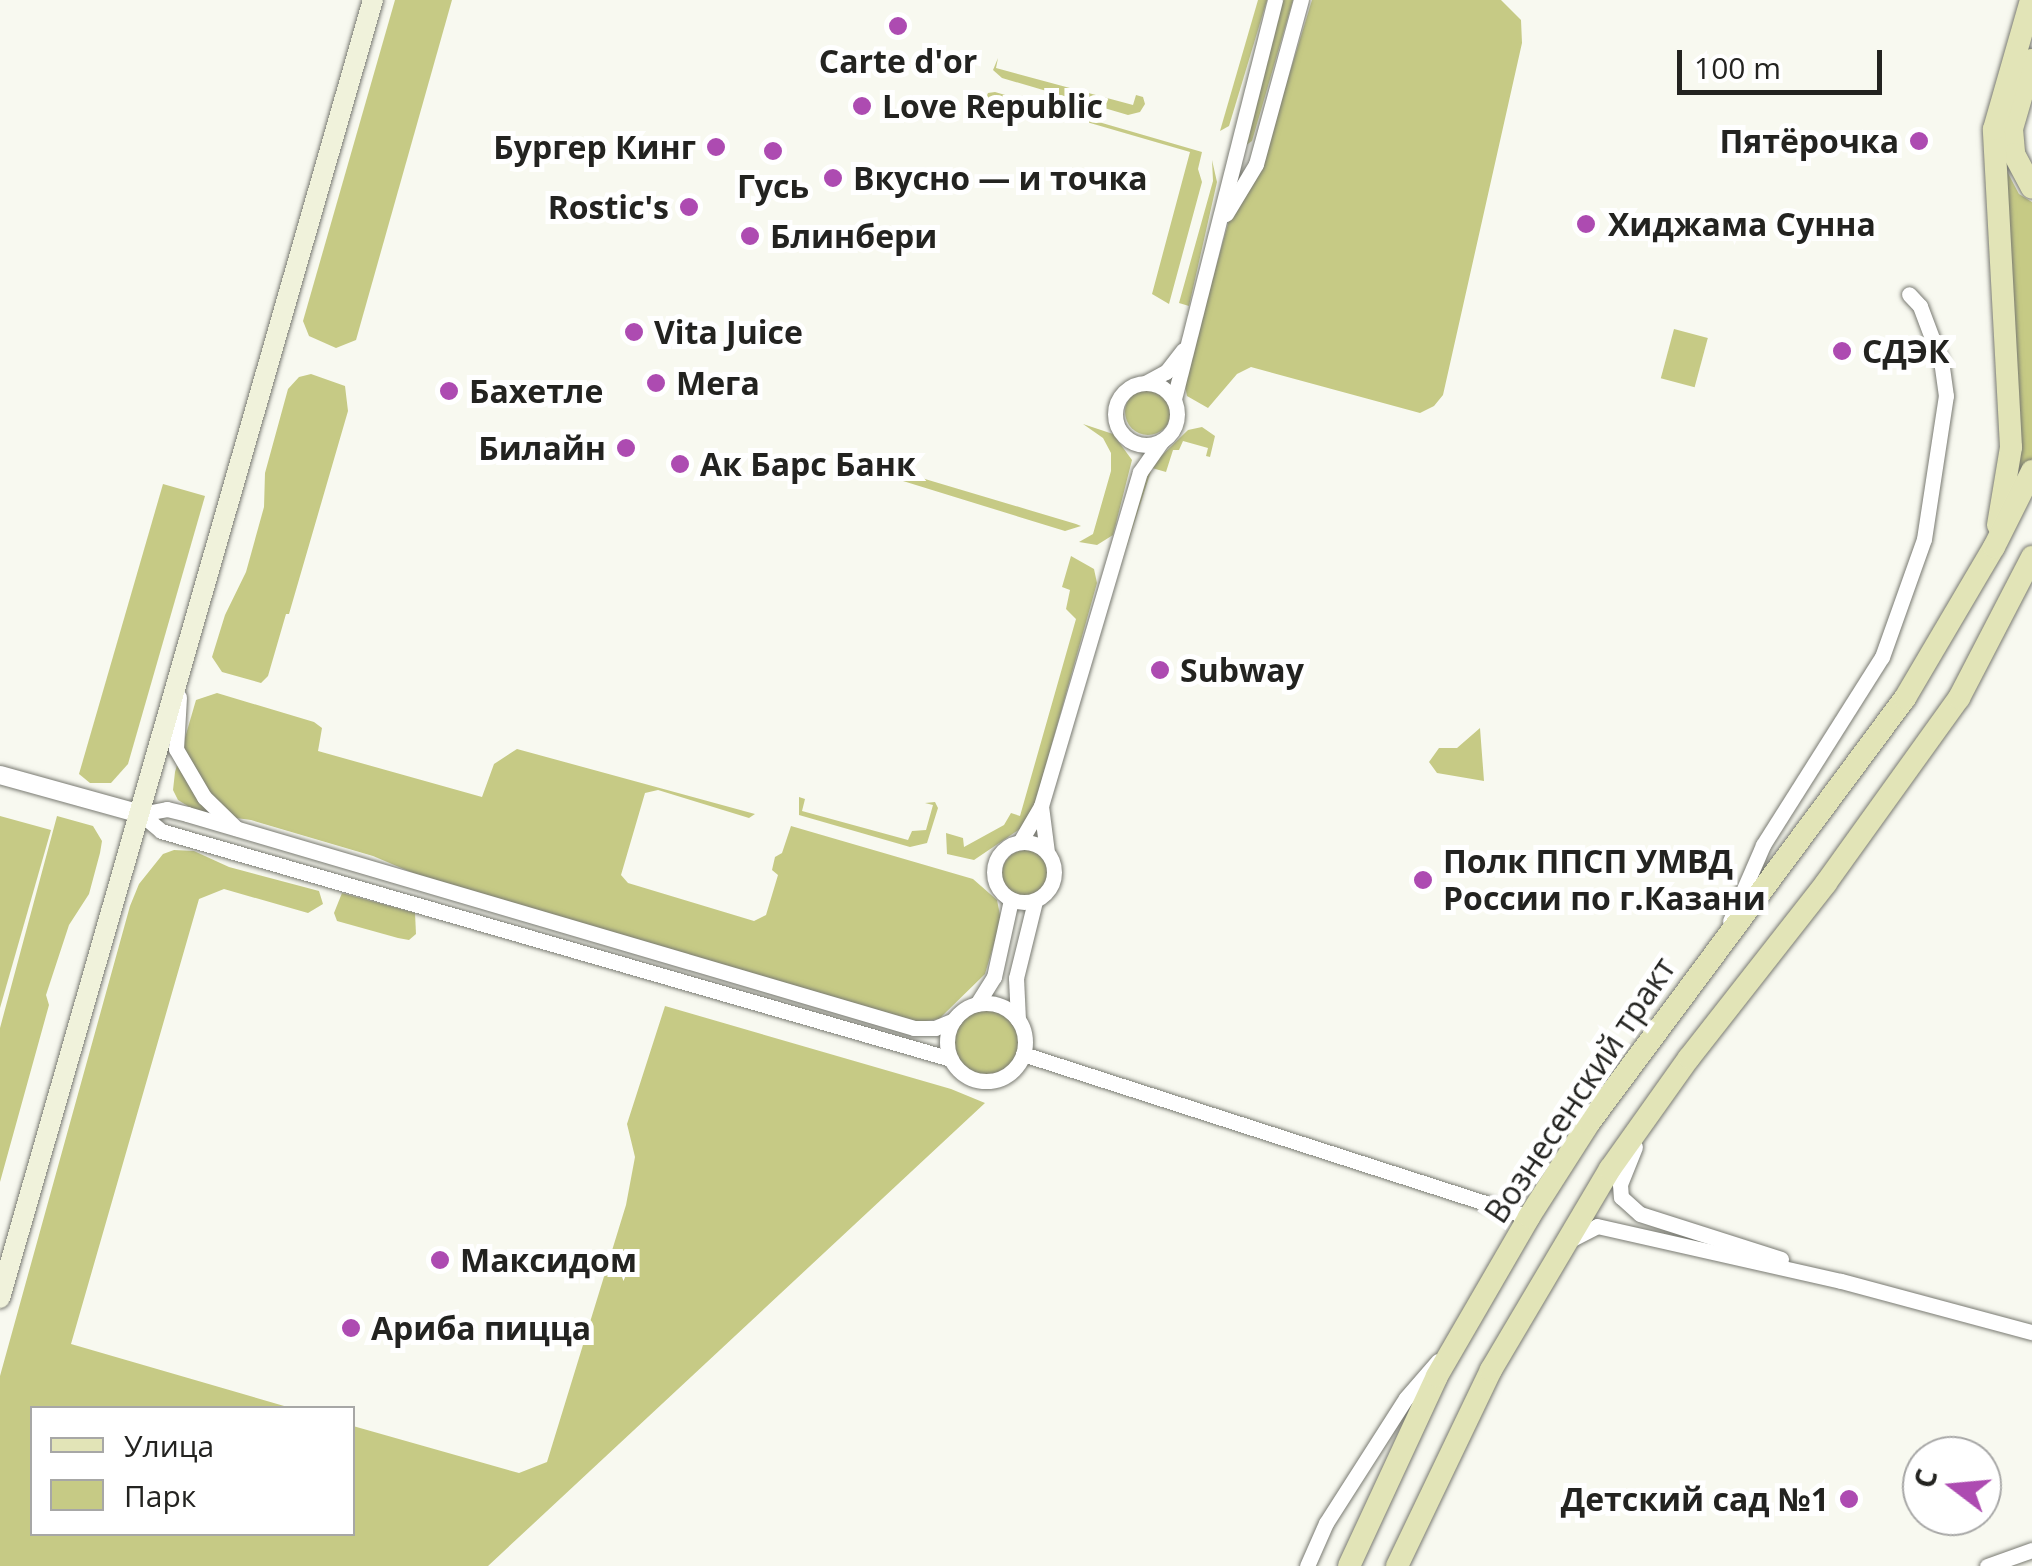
<!DOCTYPE html>
<html>
<head>
<meta charset="utf-8">
<style>
	body { margin:0 }
	#map { position:relative; width:2032px; height:1566px; overflow:hidden; background:#f8f9f0; font-family:"Open Sans",sans-serif }
	div>[style] { position:absolute }
	[style*='--x'] { left:calc(var(--x)*1px); top:calc(var(--y)*1px); width:calc(var(--w)*1px); rotate:calc(var(--a)*1deg) }
	.green>* { inset:0; background:#c6ca85; transform-origin:0 0 }
	.round { border-radius:50% }
	.roads { filter:drop-shadow(0 0 2px #797a72) drop-shadow(0 0 2px #797a72) }
	.minor>* { height:15px; margin:-7.5px; padding:0 7.5px; transform-origin:7.5px; border-radius:7.5px; background:#fff }
	.minor>.ring { margin:-7.5px; padding:0; box-sizing:content-box; background:none; border:15px solid #fff; border-radius:50% }
	.tertiary>* { height:18px; margin:-9px; padding:0 9px; transform-origin:9px; border-radius:9px; background:#fff }
	.secondary>* { height:20px; margin:-10px; padding:0 10px; transform-origin:10px; border-radius:10px; background:#f0f2db }
	.primary>* { height:22px; margin:-11px; padding:0 11px; transform-origin:11px; border-radius:11px; background:#e2e4b7 }
	.dots>* { width:28px; height:28px; translate:-50% -50%; box-sizing:border-box; border:5px solid #fff; border-radius:50% }
	span { translate:-50% -50%; white-space:nowrap; text-align:center; line-height:1.15; -webkit-text-stroke:10px #fff; paint-order:stroke }
	.poi-label { font-size:32px; color:#232320; font-weight:700 }
	.left { translate:0 -50%; text-align:left }
	.right { translate:-100% -50%; text-align:right }
	.street-label { font-size:32px; color:#232320 }
	.legend { position:absolute; left:30px; top:1406px; width:325px; height:130px; box-sizing:border-box; background:#fff; border:2px solid #a7a7a6; margin:0; padding:12px 18px; list-style:none; font-size:30px; color:#232320 }
	.legend li { display:flex; align-items:center; gap:20px; height:50px }
	.legend b { width:50px; border:2px solid #a7a7a6 }
	.north { position:absolute; left:1902px; top:1436px; width:100px; height:100px; box-sizing:border-box; background:#fff; border:2px solid #a7a7a6; border-radius:50%; rotate:286deg; font-size:28px; font-weight:700; line-height:40px; text-align:center; color:#232320 }
	.north::after { content:''; display:block; margin:auto; width:35px; height:45px; background:#ad4bb1; clip-path:polygon(50% 0,100% 100%,50% 72%,0 100%) }
	.scale { position:absolute; left:1677px; top:50px; width:205px; height:45px; box-sizing:border-box; border:5px solid #232320; border-top:0; padding-left:12px; font-size:30px; line-height:35px; white-space:nowrap; color:#232320; -webkit-text-stroke:8px #fff; paint-order:stroke }
</style>
</head>
<body>
<div id="map">
	<div class="green">
		<i style="clip-path:polygon(395px 0,452px 0,356px 340px,336px 348px,309px 336px,303px 321px)"></i>
		<i style="clip-path:polygon(1258px 0,1267px 0,1229px 126px,1220px 131px)"></i>
		<i style="clip-path:polygon(1282px 0,1293px 0,1252px 141px,1242px 148px)"></i>
		<i style="clip-path:polygon(1312px 0,1501px 0,1521px 20px,1522px 43px,1443px 395px,1434px 406px,1420px 413px,1251px 367px,1237px 374px,1208px 408px,1187px 396px,1184px 381px,1233px 206px,1264px 157px)"></i>
		<i style="clip-path:polygon(998px 58px,996px 68px,1133px 105px,1136px 95px,1143px 97px,1145px 104px,1140px 112px,1128px 115px,1002px 78px,993px 70px)"></i>
		<i style="clip-path:polygon(995px 92px,1202px 152px,1198px 169px,1202px 182px,1169px 304px,1152px 294px,1190px 152px,994px 95px,989px 104px,984px 102px,988px 93px)"></i>
		<i style="clip-path:polygon(1212px 160px,1217px 182px,1189px 306px,1179px 303px,1213px 181px)"></i>
		<i style="clip-path:polygon(2002px 162px,2019px 194px,2032px 202px,2032px 459px,2011px 503px,2021px 433px)"></i>
		<i style="left:1674px;top:329px;width:35px;height:51px;rotate:15deg"></i>
		<i style="clip-path:polygon(311px 374px,345px 386px,348px 411px,289px 614px,286px 614px,268px 676px,261px 683px,222px 672px,212px 657px,225px 615px,246px 572px,264px 507px,265px 473px,288px 389px,299px 377px)"></i>
		<i class="round" style="left:1125px;top:389px;width:46px;height:46px"></i>
		<i style="clip-path:polygon(1083px 424px,1113px 434px,1132px 460px,1113px 535px,1097px 545px,1079px 542px,1093px 534px,1111px 471px,1111px 453px,1103px 438px)"></i>
		<i style="clip-path:polygon(1202px 427px,1215px 436px,1210px 457px,1206px 456px,1208px 448px,1183px 441px,1179px 450px,1173px 450px,1166px 472px,1152px 468px,1109px 601px,1150px 467px,1188px 430px)"></i>
		<i style="clip-path:polygon(878px 465px,1076px 524px,1081px 526px,1065px 531px,890px 477px,872px 481px)"></i>
		<i style="clip-path:polygon(163px 484px,205px 496px,128px 764px,111px 783px,90px 783px,79px 774px)"></i>
		<i style="clip-path:polygon(1071px 556px,1094px 569px,1097px 583px,1030px 822px,974px 860px,947px 854px,946px 833px,963px 838px,964px 847px,1004px 825px,1011px 813px,1020px 816px,1076px 619px,1066px 609px,1070px 590px,1062px 587px)"></i>
		<i style="clip-path:polygon(217px 693px,314px 722px,322px 728px,318px 751px,482px 797px,494px 764px,517px 749px,755px 814px,749px 818px,658px 790px,645px 793px,621px 875px,628px 883px,754px 921px,766px 915px,778px 875px,772px 870px,775px 857px,782px 853px,791px 826px,973px 879px,997px 900px,1001px 920px,985px 974px,939px 1019px,919px 1022px,432px 881px,373px 856px,251px 820px,199px 813px,178px 800px,173px 790px,175px 772px,196px 700px)"></i>
		<i style="clip-path:polygon(1480px 728px,1484px 781px,1437px 773px,1429px 762px,1439px 748px,1457px 748px)"></i>
		<i style="clip-path:polygon(799px 797px,805px 799px,802px 811px,908px 840px,912px 831px,926px 830px,933px 805px,925px 803px,935px 802px,938px 808px,927px 843px,910px 847px,799px 815px)"></i>
		<i style="clip-path:polygon(0 816px,51px 830px,0 1008px)"></i>
		<i style="clip-path:polygon(57px 816px,93px 826px,102px 841px,100px 853px,89px 894px,69px 925px,46px 995px,49px 1005px,0 1182px,0 1028px)"></i>
		<i class="round" style="left:1002px;top:850px;width:48px;height:48px"></i>
		<i style="clip-path:polygon(174px 850px,194px 851px,229px 867px,319px 891px,323px 904px,308px 913px,224px 889px,199px 899px,71px 1344px,291px 1408px,32px 1408px,32px 1534px,352px 1534px,353px 1426px,519px 1473px,547px 1462px,626px 1205px,635px 1157px,627px 1124px,665px 1006px,951px 1089px,985px 1103px,488px 1566px,0 1566px,0 1376px,130px 906px,139px 884px,163px 854px)"></i>
		<i style="clip-path:polygon(342px 893px,415px 913px,416px 934px,409px 940px,398px 938px,337px 921px,334px 913px)"></i>
		<i class="round" style="left:953px;top:1009px;width:66px;height:66px"></i>
	</div>
	<div class="roads">
		<div class="minor">
			<i style="--x:1226;--y:214;--w:58;--a:-59"></i>
			<i style="--x:1256;--y:164;--w:170;--a:-74.7"></i>
			<i style="--x:1145;--y:383;--w:24;--a:-28"></i>
			<i style="--x:1166;--y:372;--w:28;--a:-52"></i>
			<i class="ring" style="left:1115px;top:383px;width:47px;height:47px"></i>
			<i style="--x:1174;--y:399;--w:412;--a:-75.8"></i>
			<i style="--x:179;--y:697;--w:52;--a:93.3"></i>
			<i style="--x:176;--y:749;--w:56;--a:59.7"></i>
			<i style="--x:204;--y:797;--w:45;--a:44.1"></i>
			<i style="--x:1041;--y:806;--w:46;--a:82.6"></i>
			<i style="--x:141;--y:814;--w:26;--a:40"></i>
			<i style="--x:161;--y:831;--w:822;--a:16.1"></i>
			<i style="--x:141;--y:814;--w:26;--a:-11"></i>
			<i style="--x:167;--y:809;--w:21;--a:14"></i>
			<i style="--x:187;--y:814;--w:758;--a:16.4"></i>
			<i style="--x:914;--y:1028;--w:21;--a:0"></i>
			<i style="--x:935;--y:1028;--w:21;--a:-23"></i>
			<i class="ring" style="left:994px;top:842px;width:45px;height:45px"></i>
			<i style="--x:1020;--y:842;--w:42;--a:-59.7"></i>
			<i style="--x:1041;--y:806;--w:348;--a:-73.5"></i>
			<i style="--x:1140;--y:472;--w:38;--a:-55"></i>
			<i style="--x:1730;--y:921;--w:83;--a:-66.5"></i>
			<i style="--x:1763;--y:845;--w:222;--a:-57.7"></i>
			<i style="--x:1882;--y:657;--w:125;--a:-70.4"></i>
			<i style="--x:1924;--y:539;--w:145;--a:-81.3"></i>
			<i style="--x:1946;--y:396;--w:34;--a:-98"></i>
			<i style="--x:1941;--y:362;--w:60;--a:-110.6"></i>
			<i style="--x:1920;--y:306;--w:16;--a:-133"></i>
			<i class="ring" style="left:947px;top:1003px;width:63px;height:63px"></i>
			<i style="--x:977;--y:1004;--w:32;--a:-58"></i>
			<i style="--x:994;--y:977;--w:79;--a:-77.6"></i>
			<i style="--x:1018;--y:1020;--w:42;--a:-92.7"></i>
			<i style="--x:1016;--y:978;--w:79;--a:-76.1"></i>
			<i style="--x:1023;--y:1054;--w:532;--a:17.86"></i>
			<i style="--x:1635;--y:1147;--w:40;--a:112"></i>
			<i style="--x:1620;--y:1184;--w:13;--a:86"></i>
			<i style="--x:1621;--y:1197;--w:25;--a:42"></i>
			<i style="--x:1640;--y:1214;--w:148;--a:17.7"></i>
			<i style="--x:1570;--y:1240;--w:30;--a:-27"></i>
			<i style="--x:1597;--y:1226;--w:250;--a:12.7"></i>
			<i style="--x:1841;--y:1281;--w:198;--a:15"></i>
			<i style="--x:1307;--y:1566;--w:47;--a:-66.2"></i>
			<i style="--x:1326;--y:1523;--w:148;--a:-57.4"></i>
			<i style="--x:1406;--y:1398;--w:49;--a:-49.1"></i>
			<i style="--x:1987;--y:1566;--w:48;--a:-19.6"></i>
		</div>
		<div class="tertiary">
			<i style="--x:0;--y:775;--w:146;--a:15.5"></i>
		</div>
		<div class="secondary">
			<i style="--x:0;--y:1298;--w:1351;--a:-73.97"></i>
		</div>
		<div class="primary">
			<i style="--x:2032;--y:60;--w:72;--a:106.2"></i>
			<i style="--x:2012;--y:129;--w:25;--a:85"></i>
			<i style="--x:2014;--y:154;--w:38;--a:62"></i>
			<i style="--x:1998;--y:525;--w:79;--a:-80.5"></i>
			<i style="--x:2011;--y:447;--w:318;--a:-93.1"></i>
			<i style="--x:1994;--y:129;--w:134;--a:-74"></i>
			<i style="--x:1349;--y:1566;--w:209;--a:-65.1"></i>
			<i style="--x:1437;--y:1376;--w:184;--a:-59.9"></i>
			<i style="--x:1529;--y:1217;--w:112;--a:-57.4"></i>
			<i style="--x:1589;--y:1123;--w:530;--a:-53.37"></i>
			<i style="--x:1905;--y:698;--w:175;--a:-59.5"></i>
			<i style="--x:1994;--y:547;--w:85;--a:-63.4"></i>
			<i style="--x:1397;--y:1566;--w:217;--a:-64.4"></i>
			<i style="--x:1491;--y:1370;--w:234;--a:-59.4"></i>
			<i style="--x:1610;--y:1169;--w:136;--a:-54.6"></i>
			<i style="--x:1689;--y:1058;--w:222;--a:-51.9"></i>
			<i style="--x:1826;--y:883;--w:228;--a:-54.3"></i>
			<i style="--x:1959;--y:698;--w:159;--a:-62.6"></i>
		</div>
	</div>
	<div class="dots">
		<i style="left:898px;top:26px;background:#ad4bb1"></i>
		<i style="left:862px;top:106px;background:#ad4bb1"></i>
		<i style="left:1919px;top:141px;background:#ad4bb1"></i>
		<i style="left:716px;top:147px;background:#ad4bb1"></i>
		<i style="left:773px;top:151px;background:#ad4bb1"></i>
		<i style="left:833px;top:178px;background:#ad4bb1"></i>
		<i style="left:689px;top:207px;background:#ad4bb1"></i>
		<i style="left:1586px;top:224px;background:#ad4bb1"></i>
		<i style="left:750px;top:236px;background:#ad4bb1"></i>
		<i style="left:634px;top:332px;background:#ad4bb1"></i>
		<i style="left:1842px;top:351px;background:#ad4bb1"></i>
		<i style="left:656px;top:383px;background:#ad4bb1"></i>
		<i style="left:449px;top:391px;background:#ad4bb1"></i>
		<i style="left:626px;top:448px;background:#ad4bb1"></i>
		<i style="left:680px;top:464px;background:#ad4bb1"></i>
		<i style="left:1160px;top:670px;background:#ad4bb1"></i>
		<i style="left:1423px;top:880px;background:#ad4bb1"></i>
		<i style="left:440px;top:1260px;background:#ad4bb1"></i>
		<i style="left:351px;top:1328px;background:#ad4bb1"></i>
		<i style="left:1849px;top:1499px;background:#ad4bb1"></i>
	</div>
	<div class="poi-label">
		<span style="left:898px;top:61px">Carte d'or</span>
		<span class="left" style="left:882px;top:106px">Love Republic</span>
		<span class="right" style="left:1899px;top:141px">Пятёрочка</span>
		<span class="right" style="left:696px;top:147px">Бургер Кинг</span>
		<span class="left" style="left:853px;top:178px">Вкусно — и точка</span>
		<span style="left:773px;top:186px">Гусь</span>
		<span class="right" style="left:669px;top:207px">Rostic's</span>
		<span class="left" style="left:1608px;top:224px">Хиджама Сунна</span>
		<span class="left" style="left:770px;top:236px">Блинбери</span>
		<span class="left" style="left:654px;top:332px">Vita Juice</span>
		<span class="left" style="left:1862px;top:351px">СДЭК</span>
		<span class="left" style="left:676px;top:383px">Мега</span>
		<span class="left" style="left:469px;top:391px">Бахетле</span>
		<span class="right" style="left:606px;top:448px">Билайн</span>
		<span class="left" style="left:700px;top:464px">Ак Барс Банк</span>
		<span class="left" style="left:1180px;top:670px">Subway</span>
		<span class="left" style="left:1443px;top:880px">Полк ППСП УМВД<br>России по г.Казани</span>
		<span class="left" style="left:460px;top:1260px">Максидом</span>
		<span class="left" style="left:371px;top:1328px">Ариба пицца</span>
		<span class="right" style="left:1829px;top:1499px">Детский сад №1</span>
	</div>
	<div class="street-label">
		<span style="left:1580px;top:1090px;rotate:-56deg">Вознесенский тракт</span>
	</div>
	<ul class="legend">
	<li><b style="height:12px;background:#e2e4b7"></b>Улица</li>
	<li><b style="height:28px;background:#c6ca85"></b>Парк</li>
	</ul>
	<div class="north">С</div>
	<div class="scale">100 m</div>
</div>
</body>
</html>
